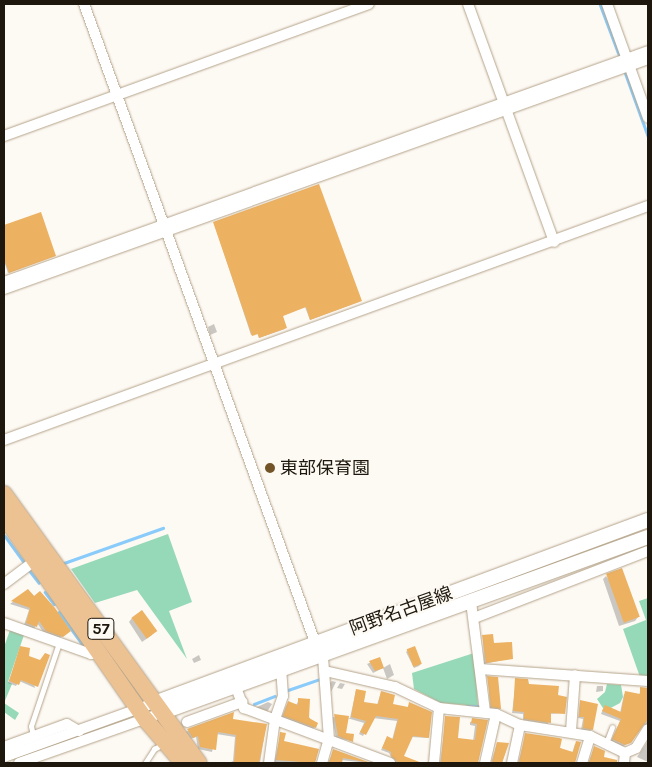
<!DOCTYPE html>
<html>
<head>
<meta charset="utf-8">
<style>
	body { margin:0 }
	#map { position:relative; width:652px; height:767px; overflow:hidden; background:#fdf9f3; font-family:Karla,"Noto Sans JP",sans-serif }
	div>[style] { position:absolute }
	[style*='--x'] { left:calc(var(--x)*1px); top:calc(var(--y)*1px); width:calc(var(--w)*1px); rotate:calc(var(--a)*1deg) }
	.green>* { inset:0; background:#96d9b9 }
	.shadow>* { inset:0; background:#0003 }
	.stream>* { height:2.5px; margin:-1.25px; padding:0 1.25px; transform-origin:1.25px; border-radius:1.25px; background:#89cbfa }
	.building>* { inset:0; background:#ecb161; transform-origin:0 0 }
	.roads { filter:drop-shadow(0 0 1px #b4a389) drop-shadow(0 0 1px #b4a389) }
	.service>* { height:5px; margin:-2.5px; padding:0 2.5px; transform-origin:2.5px; border-radius:2.5px; background:#fff }
	.minor>* { height:10px; margin:-5px; padding:0 5px; transform-origin:5px; border-radius:5px; background:#fff }
	.secondary>* { height:14px; margin:-7px; padding:0 7px; transform-origin:7px; border-radius:7px; background:#fff }
	.primary>* { height:16px; margin:-8px; padding:0 8px; transform-origin:8px; border-radius:8px; background:#ecc293 }
	.dots>* { width:14px; height:14px; translate:-50% -50%; box-sizing:border-box; border:2px solid #fdf9f3; border-radius:50% }
	span { translate:-50% -50%; white-space:nowrap; text-align:center; line-height:1.15; -webkit-text-stroke:4px #fdf9f3; paint-order:stroke }
	.shield-label span { padding:1px 4px; background:#fdf9f3; border:1px solid; border-radius:4px; -webkit-text-stroke-width:0 }
	.shield-label { font-size:16px; color:#1d170d; font-weight:700 }
	.poi-label { font-size:18px; color:#1d170d }
	.left { translate:0 -50%; text-align:left }
	.street-label { font-size:18px; color:#1d170d }
	.frame { position:absolute; inset:0; border:5px solid #1d170d; pointer-events:none }
</style>
</head>
<body>
<div id="map">
	<div class="green">
		<i style="clip-path:polygon(168px 534px,192px 602px,169px 611px,187px 659px,137px 590px,95px 603px,71px 569px)"></i>
		<i style="clip-path:polygon(648px 598px,648px 678px,640px 677px,623px 629px,646px 620px,639px 601px)"></i>
		<i style="clip-path:polygon(10px 630px,24px 635px,8px 682px,12px 684px,4px 703px,19px 713px,15px 720px,4px 712px,4px 647px)"></i>
		<i style="clip-path:polygon(474px 653px,478px 706px,441px 703px,414px 689px,412px 673px)"></i>
		<i style="clip-path:polygon(607px 684px,621px 685px,623px 697px,620px 703px,605px 711px,597px 699px,605px 692px)"></i>
	</div>
	<div class="shadow">
		<i style="clip-path:polygon(40px 214px,54px 256px,8px 273px,4px 261px,4px 227px)"></i>
		<i style="clip-path:polygon(214px 223px,361px 301px,310px 320px,305px 307px,282px 316px,285px 329px,259px 338px,257px 333px,251px 335px)"></i>
		<i style="clip-path:polygon(214px 324px,217px 332px,210px 335px,208px 327px)"></i>
		<i style="clip-path:polygon(606px 576px,638px 617px,635px 621px,619px 626px,603px 579px)"></i>
		<i style="clip-path:polygon(28px 590px,69px 630px,60px 638px,44px 633px,37px 623px,34px 629px,24px 625px,29px 610px,10px 604px)"></i>
		<i style="clip-path:polygon(132px 618px,152px 635px,142px 642px,129px 622px)"></i>
		<i style="clip-path:polygon(483px 636px,492px 645px,512px 658px,484px 664px)"></i>
		<i style="clip-path:polygon(21px 649px,27px 656px,35px 688px,19px 681px,16px 686px,8px 683px)"></i>
		<i style="clip-path:polygon(408px 650px,421px 664px,419px 666px,414px 668px,406px 652px)"></i>
		<i style="clip-path:polygon(199px 655px,201px 660px,194px 663px,192px 659px)"></i>
		<i style="clip-path:polygon(380px 658px,383px 668px,373px 673px,367px 664px)"></i>
		<i style="clip-path:polygon(390px 664px,394px 675px,387px 679px,383px 668px)"></i>
		<i style="clip-path:polygon(488px 678px,500px 708px,498px 710px,490px 708px)"></i>
		<i style="clip-path:polygon(516px 680px,556px 696px,564px 713px,550px 714px,548px 724px,523px 720px,523px 714px,512px 713px)"></i>
		<i style="clip-path:polygon(332px 681px,336px 682px,331px 692px,330px 683px)"></i>
		<i style="clip-path:polygon(340px 683px,345px 684px,342px 689px,337px 688px)"></i>
		<i style="clip-path:polygon(597px 686px,603px 686px,603px 691px,596px 692px)"></i>
		<i style="clip-path:polygon(641px 689px,648px 690px,648px 726px,642px 725px,630px 742px,622px 747px,611px 741px,620px 721px,601px 714px,603px 709px,620px 713px,624px 694px,639px 695px)"></i>
		<i style="clip-path:polygon(356px 690px,363px 703px,377px 705px,381px 692px,392px 705px,407px 708px,410px 703px,428px 738px,411px 737px,402px 756px,420px 763px,394px 763px,389px 753px,381px 750px,387px 738px,392px 740px,397px 721px,373px 718px,363px 736px,359px 734px,364px 723px,347px 718px,345px 734px,352px 741px,336px 738px,332px 717px,350px 718px)"></i>
		<i style="clip-path:polygon(299px 700px,315px 727px,312px 730px,281px 719px,286px 706px,289px 703px,296px 705px)"></i>
		<i style="clip-path:polygon(580px 701px,592px 729px,590px 731px,581px 730px,583px 719px,578px 718px)"></i>
		<i style="clip-path:polygon(268px 702px,272px 704px,267px 712px,255px 708px)"></i>
		<i style="clip-path:polygon(232px 714px,232px 720px,266px 725px,260px 763px,229px 763px,233px 761px,235px 737px,216px 734px,212px 752px,198px 749px,196px 737px,190px 739px,185px 732px)"></i>
		<i style="clip-path:polygon(446px 717px,457px 739px,473px 741px,475px 726px,470px 725px,470px 722px,486px 721px,477px 763px,440px 763px)"></i>
		<i style="clip-path:polygon(281px 733px,283px 742px,317px 750px,314px 763px,274px 763px)"></i>
		<i style="clip-path:polygon(526px 734px,572px 753px,575px 744px,580px 743px,574px 763px,518px 763px)"></i>
		<i style="clip-path:polygon(648px 741px,648px 762px,637px 757px)"></i>
		<i style="clip-path:polygon(497px 743px,508px 744px,502px 763px,491px 763px)"></i>
		<i style="clip-path:polygon(595px 747px,602px 758px,618px 763px,588px 763px)"></i>
		<i style="clip-path:polygon(334px 750px,368px 763px,341px 760px,340px 763px,328px 763px)"></i>
	</div>
	<div class="stream">
		<i style="--x:600;--y:4;--w:57;--a:69.3"></i>
		<i style="--x:625;--y:72;--w:68;--a:70.2"></i>
		<i style="--x:5;--y:536;--w:36;--a:54"></i>
		<i style="--x:64;--y:563;--w:105;--a:-19.5"></i>
		<i style="--x:29;--y:570;--w:16;--a:52"></i>
		<i style="--x:45;--y:592;--w:15;--a:53"></i>
		<i style="--x:59;--y:612;--w:41;--a:54"></i>
		<i style="--x:288;--y:690;--w:36;--a:-19"></i>
		<i style="--x:254;--y:704;--w:22;--a:-21"></i>
		<i style="--x:467;--y:706;--w:13;--a:0"></i>
	</div>
	<div class="building">
		<i style="clip-path:polygon(319px 184px,362px 301px,310px 320px,306px 307px,283px 316px,287px 328px,259px 338px,258px 334px,252px 336px,213px 222px)"></i>
		<i style="clip-path:polygon(41px 212px,56px 256px,9px 273px,4px 259px,4px 225px)"></i>
		<i style="left:622px;top:568px;width:52px;height:17px;rotate:70deg"></i>
		<i style="clip-path:polygon(28px 589px,34px 596px,40px 591px,55px 608px,71px 631px,63px 637px,46px 631px,39px 621px,37px 627px,26px 623px,30px 608px,11px 601px)"></i>
		<i style="left:142px;top:610px;width:26px;height:13px;rotate:54deg"></i>
		<i style="clip-path:polygon(493px 634px,494px 643px,512px 642px,513px 659px,486px 663px,482px 635px)"></i>
		<i style="clip-path:polygon(20px 646px,30px 648px,29px 656px,40px 660px,45px 653px,50px 655px,38px 687px,21px 680px,19px 685px,9px 681px)"></i>
		<i style="left:415px;top:646px;width:19px;height:9px;rotate:69deg"></i>
		<i style="clip-path:polygon(380px 657px,384px 668px,375px 671px,369px 661px)"></i>
		<i style="clip-path:polygon(487px 676px,498px 677px,501px 709px,491px 707px)"></i>
		<i style="clip-path:polygon(515px 678px,528px 679px,529px 684px,559px 686px,558px 695px,567px 697px,565px 714px,551px 713px,551px 723px,524px 719px,524px 712px,513px 711px)"></i>
		<i style="clip-path:polygon(640px 687px,648px 688px,648px 719px,631px 743px,625px 745px,612px 739px,621px 719px,602px 711px,605px 705px,621px 712px,625px 691px,640px 694px)"></i>
		<i style="clip-path:polygon(356px 689px,366px 691px,364px 702px,378px 704px,381px 691px,395px 695px,393px 704px,408px 707px,409px 702px,432px 712px,429px 738px,413px 736px,404px 756px,422px 763px,399px 763px,391px 756px,391px 752px,382px 748px,387px 736px,393px 739px,398px 719px,376px 716px,366px 735px,360px 732px,366px 721px,351px 717px)"></i>
		<i style="clip-path:polygon(298px 698px,310px 699px,309px 718px,318px 723px,316px 728px,283px 716px,288px 701px,298px 705px)"></i>
		<i style="clip-path:polygon(580px 700px,598px 704px,593px 730px,583px 728px,584px 717px,579px 717px)"></i>
		<i style="clip-path:polygon(234px 712px,233px 719px,267px 724px,259px 763px,234px 763px,236px 735px,218px 732px,216px 750px,200px 747px,198px 736px,193px 738px,187px 729px)"></i>
		<i style="clip-path:polygon(334px 714px,349px 716px,346px 733px,354px 734px,353px 742px,338px 736px)"></i>
		<i style="clip-path:polygon(445px 716px,460px 717px,458px 738px,475px 740px,477px 724px,471px 723px,472px 718px,488px 720px,478px 763px,441px 763px)"></i>
		<i style="clip-path:polygon(280px 732px,286px 733px,284px 741px,319px 749px,315px 763px,276px 760px)"></i>
		<i style="clip-path:polygon(525px 733px,559px 738px,562px 739px,560px 748px,573px 752px,576px 741px,581px 742px,575px 763px,519px 763px)"></i>
		<i style="clip-path:polygon(497px 742px,509px 743px,502px 763px,492px 763px)"></i>
		<i style="clip-path:polygon(594px 746px,605px 751px,604px 757px,617px 760px,617px 763px,589px 763px)"></i>
		<i style="clip-path:polygon(333px 749px,371px 763px,343px 758px,342px 763px,329px 763px)"></i>
	</div>
	<div class="roads">
		<div class="service">
			<i style="--x:33;--y:736;--w:10;--a:-101"></i>
			<i style="--x:31;--y:726;--w:88;--a:-71.4"></i>
			<i style="--x:606;--y:743;--w:17;--a:-69"></i>
			<i style="--x:145;--y:763;--w:17;--a:-57"></i>
			<i style="--x:154;--y:749;--w:10;--a:-29"></i>
		</div>
		<div class="minor">
			<i style="--x:84;--y:4;--w:679;--a:70.1"></i>
			<i style="--x:468;--y:4;--w:253;--a:70.1"></i>
			<i style="--x:607;--y:4;--w:121;--a:70.2"></i>
			<i style="--x:4;--y:136;--w:388;--a:-19.9"></i>
			<i style="--x:4;--y:282;--w:684;--a:-19.73"></i>
			<i style="--x:4;--y:289;--w:684;--a:-19.65"></i>
			<i style="--x:4;--y:440;--w:685;--a:-19.97"></i>
			<i style="--x:4;--y:584;--w:39;--a:-37"></i>
			<i style="--x:471;--y:602;--w:111;--a:82.7"></i>
			<i style="--x:474;--y:618;--w:186;--a:-21.1"></i>
			<i style="--x:4;--y:623;--w:92;--a:19.6"></i>
			<i style="--x:91;--y:654;--w:9;--a:-6"></i>
			<i style="--x:480;--y:669;--w:168;--a:4.1"></i>
			<i style="--x:325;--y:671;--w:72;--a:12.9"></i>
			<i style="--x:395;--y:687;--w:49;--a:25.5"></i>
			<i style="--x:439;--y:708;--w:57;--a:6"></i>
			<i style="--x:496;--y:714;--w:26;--a:25"></i>
			<i style="--x:520;--y:725;--w:71;--a:8.9"></i>
			<i style="--x:590;--y:736;--w:39;--a:26"></i>
			<i style="--x:625;--y:753;--w:10;--a:96"></i>
			<i style="--x:235;--y:685;--w:25;--a:69"></i>
			<i style="--x:244;--y:708;--w:156;--a:20.6"></i>
			<i style="--x:187;--y:722;--w:59;--a:-20"></i>
			<i style="--x:571;--y:731;--w:56;--a:-85.9"></i>
			<i style="--x:4;--y:747;--w:67;--a:-20.1"></i>
			<i style="--x:67;--y:724;--w:14;--a:30"></i>
			<i style="--x:625;--y:753;--w:12;--a:-24"></i>
			<i style="--x:636;--y:748;--w:22;--a:-58"></i>
			<i style="--x:4;--y:757;--w:159;--a:-19.8"></i>
			<i style="--x:19;--y:763;--w:151;--a:-19.4"></i>
			<i style="--x:269;--y:763;--w:44;--a:-82.2"></i>
			<i style="--x:275;--y:719;--w:24;--a:-71"></i>
			<i style="--x:283;--y:696;--w:26;--a:-94"></i>
			<i style="--x:322;--y:763;--w:25;--a:-74"></i>
			<i style="--x:329;--y:739;--w:82;--a:-94.2"></i>
			<i style="--x:434;--y:763;--w:55;--a:-84.8"></i>
			<i style="--x:485;--y:763;--w:50;--a:-77.3"></i>
			<i style="--x:512;--y:763;--w:39;--a:-78"></i>
			<i style="--x:582;--y:763;--w:28;--a:-73"></i>
		</div>
		<div class="secondary">
			<i style="--x:154;--y:703;--w:527;--a:-20.33"></i>
			<i style="--x:161;--y:713;--w:518;--a:-19.87"></i>
		</div>
		<div class="primary">
			<i style="--x:4;--y:494;--w:332;--a:54.1"></i>
			<i style="--x:4;--y:516;--w:249;--a:55.2"></i>
			<i style="--x:146;--y:720;--w:57;--a:49.3"></i>
		</div>
	</div>
	<div class="dots">
		<i style="left:270px;top:468px;background:#735429"></i>
	</div>
	<div class="shield-label">
		<span style="left:101px;top:629px">57</span>
	</div>
	<div class="poi-label">
		<span class="left" style="left:280px;top:468px">東部保育園</span>
	</div>
	<div class="street-label">
		<span style="left:401px;top:611px;rotate:-20deg">阿野名古屋線</span>
	</div>
	<div class="frame"></div>
</div>
</body>
</html>
